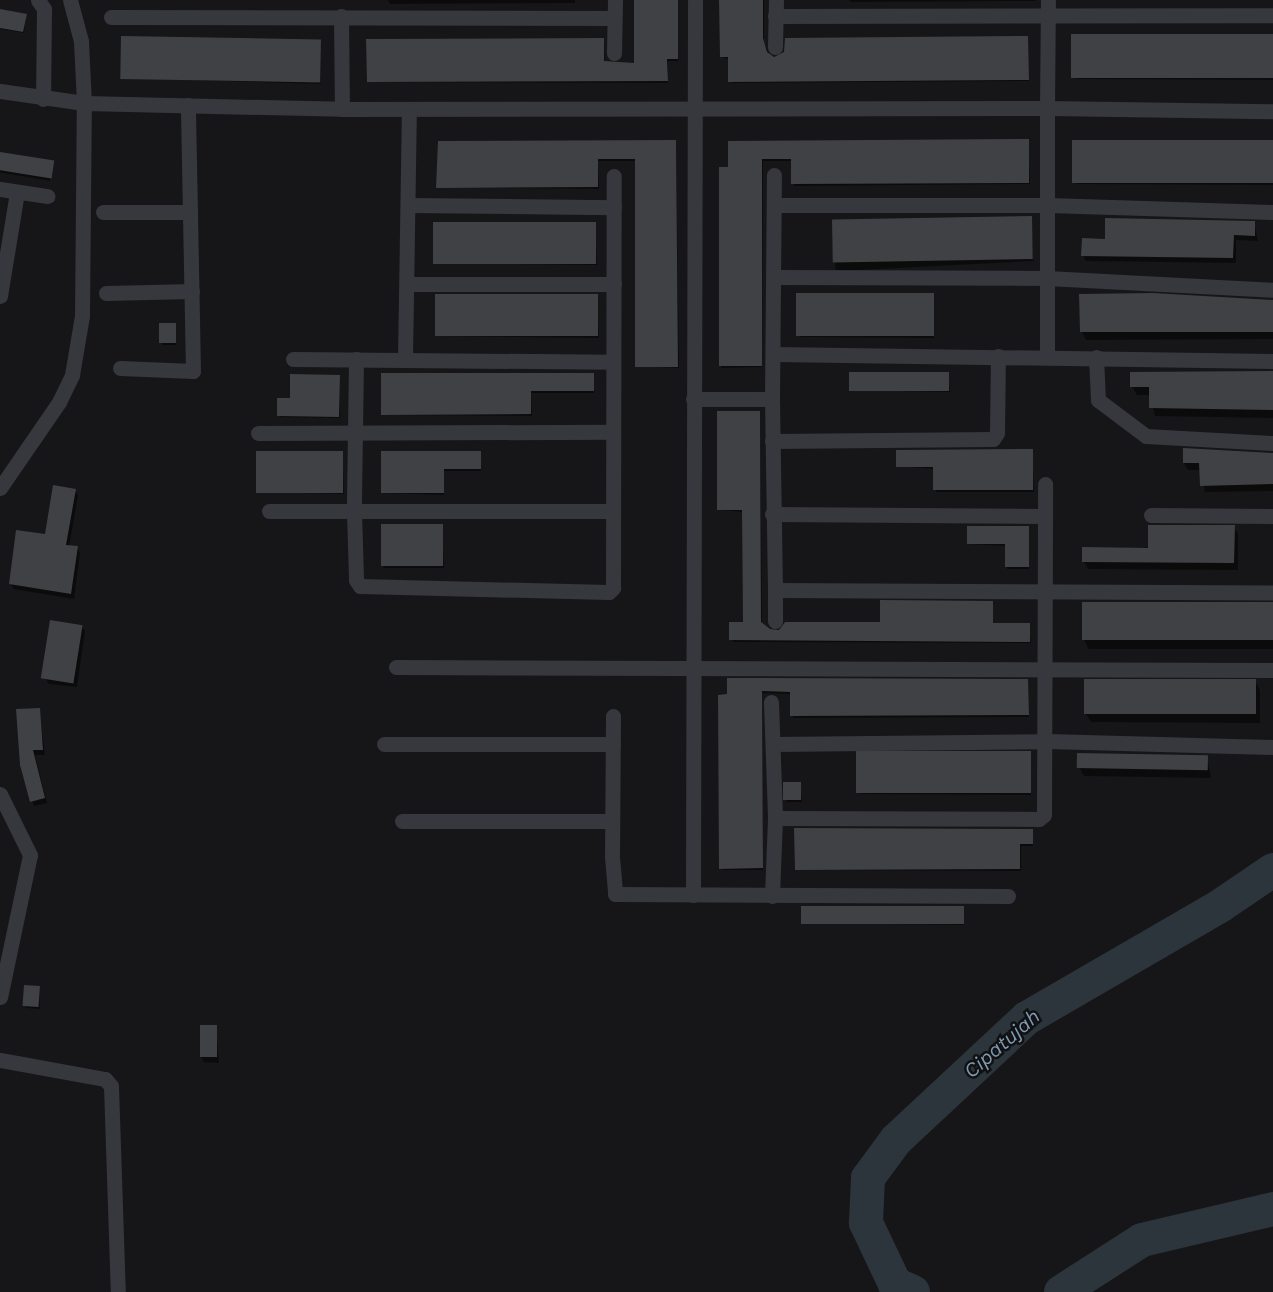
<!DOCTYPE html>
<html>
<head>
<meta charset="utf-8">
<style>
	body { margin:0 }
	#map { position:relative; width:1273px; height:1292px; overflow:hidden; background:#161618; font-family:"Work Sans",sans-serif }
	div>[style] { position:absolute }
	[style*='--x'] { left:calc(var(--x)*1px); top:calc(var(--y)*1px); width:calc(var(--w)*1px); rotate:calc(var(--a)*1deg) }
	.shadow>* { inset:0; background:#0007; transform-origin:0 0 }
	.river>* { height:34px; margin:-17px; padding:0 17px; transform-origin:17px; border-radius:17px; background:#2c353c }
	.building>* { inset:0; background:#404145; transform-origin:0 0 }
	.street>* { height:15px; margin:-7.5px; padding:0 7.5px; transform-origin:7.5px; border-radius:7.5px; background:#37383d }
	span { translate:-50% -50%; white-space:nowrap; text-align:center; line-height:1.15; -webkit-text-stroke:5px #111113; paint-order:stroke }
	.water-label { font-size:20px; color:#7f9bb3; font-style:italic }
</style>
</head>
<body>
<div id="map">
	<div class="shadow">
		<i style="clip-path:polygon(388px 0,575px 0,575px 3px,390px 4px)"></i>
		<i style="clip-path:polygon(636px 0,678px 0,678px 61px,668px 61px,668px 83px,368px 82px,604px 40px,605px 63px,636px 64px)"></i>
		<i style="clip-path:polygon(721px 0,764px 0,764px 42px,770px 57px,1027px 38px,1029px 81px,731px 83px,729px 59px,721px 57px)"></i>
		<i style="clip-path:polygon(849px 0,1036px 0,1036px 1px,851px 2px)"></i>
		<i style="clip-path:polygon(0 11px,26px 15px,24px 33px,0 29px)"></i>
		<i style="clip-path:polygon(1273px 36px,1273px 80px,1073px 79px)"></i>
		<i style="clip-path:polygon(320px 41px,321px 84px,122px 78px)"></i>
		<i style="clip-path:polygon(1028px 141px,1030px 184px,794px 186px,793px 161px,763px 161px,762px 367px,721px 368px,729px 143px)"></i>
		<i style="clip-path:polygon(1273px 141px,1273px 185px,1074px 184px)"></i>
		<i style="clip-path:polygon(676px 142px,679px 368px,636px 366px,636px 161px,598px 161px,599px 189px,437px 187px)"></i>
		<i style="left:0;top:153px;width:54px;height:19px;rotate:10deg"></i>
		<i style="left:1031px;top:217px;width:44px;height:198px;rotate:87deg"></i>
		<i style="clip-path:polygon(595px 223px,597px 265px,435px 263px)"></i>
		<i style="clip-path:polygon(1254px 223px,1258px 241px,1236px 240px,1236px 263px,1086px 261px,1083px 255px,1107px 240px)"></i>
		<i style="clip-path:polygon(933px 294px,934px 338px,798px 337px)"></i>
		<i style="clip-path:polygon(597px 296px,599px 338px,437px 336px)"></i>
		<i style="clip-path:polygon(1273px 301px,1273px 339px,1086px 340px,1082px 332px)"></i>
		<i style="clip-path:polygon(175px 324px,176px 345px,163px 345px,162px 343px)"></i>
		<i style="clip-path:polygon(948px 373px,950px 392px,851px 390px)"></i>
		<i style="clip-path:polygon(1273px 373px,1273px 418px,1155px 416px,1150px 395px,1137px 395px,1132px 386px)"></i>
		<i style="clip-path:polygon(593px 374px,594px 393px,531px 393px,532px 416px,383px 415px)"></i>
		<i style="clip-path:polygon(339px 376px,340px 418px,280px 417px,278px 415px)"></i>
		<i style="clip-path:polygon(760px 412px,762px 624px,769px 631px,881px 624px,992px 603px,993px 624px,1029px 625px,1031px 643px,732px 642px,745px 623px,744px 512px,719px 510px)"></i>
		<i style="clip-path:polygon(1032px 451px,1034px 492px,936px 492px,935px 469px,897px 466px)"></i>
		<i style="clip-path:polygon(342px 452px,344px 494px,258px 492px)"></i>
		<i style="clip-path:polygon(480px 453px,481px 471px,444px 471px,444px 495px,383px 493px)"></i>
		<i style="clip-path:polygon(1273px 454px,1273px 491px,1205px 492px,1201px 470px,1188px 470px,1184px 463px)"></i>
		<i style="clip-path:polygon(75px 490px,78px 496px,69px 546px,77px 547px,80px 553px,74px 599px,14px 589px,11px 584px)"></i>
		<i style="clip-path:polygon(442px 525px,444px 568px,384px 568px,383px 566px)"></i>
		<i style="clip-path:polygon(1028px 527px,1029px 569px,1007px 569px,1006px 546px,968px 544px)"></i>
		<i style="clip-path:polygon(1234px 527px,1238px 534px,1238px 570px,1088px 569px,1084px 562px)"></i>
		<i style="clip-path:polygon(1273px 605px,1273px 649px,1089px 649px,1084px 640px)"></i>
		<i style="clip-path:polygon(82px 627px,85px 631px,77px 687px,49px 684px,46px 679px)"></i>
		<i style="clip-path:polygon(728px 679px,1027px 680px,1029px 717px,793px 718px,792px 694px,762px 693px,763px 870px,722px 870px)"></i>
		<i style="clip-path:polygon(1255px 681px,1260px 690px,1260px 723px,1091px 722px,1086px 714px)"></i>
		<i style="clip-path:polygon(39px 709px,45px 755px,35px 755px,47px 803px,34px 806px,22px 765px)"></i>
		<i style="clip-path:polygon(1031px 755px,1031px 795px,857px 794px)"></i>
		<i style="clip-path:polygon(1207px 757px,1211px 778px,1084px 776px,1079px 767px)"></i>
		<i style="clip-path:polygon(800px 783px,802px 802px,787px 802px,786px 800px)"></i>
		<i style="clip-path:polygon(1032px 830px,1033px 846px,1021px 846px,1021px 871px,796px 870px)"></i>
		<i style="clip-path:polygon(963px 907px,964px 925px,803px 923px)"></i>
		<i style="clip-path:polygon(39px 988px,40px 1009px,26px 1008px,25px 1006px)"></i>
		<i style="clip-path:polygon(216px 1027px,219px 1063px,204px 1062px,201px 1057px)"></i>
	</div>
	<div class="river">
		<i style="--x:913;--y:1292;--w:20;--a:-156"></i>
		<i style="--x:895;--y:1284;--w:68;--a:-115.4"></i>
		<i style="--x:866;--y:1223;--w:45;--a:-87.5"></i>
		<i style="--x:868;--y:1178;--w:47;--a:-53.6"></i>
		<i style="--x:896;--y:1140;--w:179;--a:-43"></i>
		<i style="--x:1027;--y:1018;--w:223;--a:-30.1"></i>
		<i style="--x:1220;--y:906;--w:64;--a:-34.2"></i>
		<i style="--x:1061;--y:1292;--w:96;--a:-32.7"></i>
		<i style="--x:1142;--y:1240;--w:135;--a:-13.3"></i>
	</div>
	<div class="building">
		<i style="clip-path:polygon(634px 0,678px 0,678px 59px,667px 59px,668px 81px,367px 82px,366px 39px,604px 38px,604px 61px,634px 63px)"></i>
		<i style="clip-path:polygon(719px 0,763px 0,763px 38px,767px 52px,774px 57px,784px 52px,785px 38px,1028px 36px,1029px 80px,728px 82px,728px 57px,720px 57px)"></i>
		<i style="clip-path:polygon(0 9px,27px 14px,23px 32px,0 28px)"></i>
		<i style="left:1273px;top:34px;width:44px;height:202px;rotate:90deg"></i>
		<i style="left:121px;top:36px;width:200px;height:43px;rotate:1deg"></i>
		<i style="clip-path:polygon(1029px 139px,1029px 183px,791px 184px,791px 159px,762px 159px,762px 366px,719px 366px,719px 167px,728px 167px,728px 141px)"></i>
		<i style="clip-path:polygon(676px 140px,678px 367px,635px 367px,635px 159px,598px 159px,598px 187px,436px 188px,438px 141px)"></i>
		<i style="left:1273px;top:140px;width:43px;height:201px;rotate:90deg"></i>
		<i style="left:0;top:152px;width:55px;height:18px;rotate:9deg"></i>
		<i style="left:1032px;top:216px;width:43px;height:200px;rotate:89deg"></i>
		<i style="clip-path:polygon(1105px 218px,1255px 221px,1255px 236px,1234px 235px,1233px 258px,1081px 256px,1082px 238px,1105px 239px)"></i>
		<i style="left:433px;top:222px;width:163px;height:42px"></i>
		<i style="left:934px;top:293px;width:43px;height:138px;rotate:90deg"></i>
		<i style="clip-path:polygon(1153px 293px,1273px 300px,1273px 332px,1080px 332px,1079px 294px)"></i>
		<i style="left:598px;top:294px;width:42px;height:163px;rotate:90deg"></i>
		<i style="left:159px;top:323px;width:17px;height:20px"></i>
		<i style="clip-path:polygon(1273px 371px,1273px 410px,1149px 408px,1149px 387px,1130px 387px,1130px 372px)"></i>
		<i style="left:849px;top:372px;width:100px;height:19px"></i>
		<i style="clip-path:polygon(381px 373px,594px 373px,594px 391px,531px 391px,531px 414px,381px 415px)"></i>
		<i style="clip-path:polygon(290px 374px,340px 375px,339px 417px,277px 416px,277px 398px,290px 398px)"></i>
		<i style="clip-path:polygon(717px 411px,760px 411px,761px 622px,770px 629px,779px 630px,785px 622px,880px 622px,880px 600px,993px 601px,993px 623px,1030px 623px,1030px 642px,729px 640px,729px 622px,743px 622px,742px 510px,717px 510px)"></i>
		<i style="clip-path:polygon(1183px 448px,1273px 453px,1273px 484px,1200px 486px,1199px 463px,1183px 463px)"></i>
		<i style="clip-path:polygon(1033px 449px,1033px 490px,933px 490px,933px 467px,896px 467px,896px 450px)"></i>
		<i style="left:256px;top:451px;width:87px;height:42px"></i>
		<i style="clip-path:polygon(381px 451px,481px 451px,481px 469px,444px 469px,444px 493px,381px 493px)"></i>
		<i style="clip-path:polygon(53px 485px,76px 489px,66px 545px,78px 546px,71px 594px,9px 584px,16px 530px,45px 534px)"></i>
		<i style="left:381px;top:524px;width:62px;height:42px"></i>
		<i style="clip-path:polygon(1148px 525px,1235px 525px,1234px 563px,1082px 562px,1082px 547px,1148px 548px)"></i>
		<i style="clip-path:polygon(967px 526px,1029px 526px,1029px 567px,1005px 567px,1005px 544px,967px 544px)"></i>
		<i style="left:1082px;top:602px;width:191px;height:38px"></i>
		<i style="left:50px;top:620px;width:33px;height:59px;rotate:9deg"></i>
		<i style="clip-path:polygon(727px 678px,1028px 679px,1029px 715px,790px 716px,790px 692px,762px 691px,763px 868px,719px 869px,718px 695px,727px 694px)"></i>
		<i style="left:1084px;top:679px;width:172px;height:35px"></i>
		<i style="clip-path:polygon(40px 708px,43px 750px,33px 750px,45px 798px,30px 802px,20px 765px,16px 709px)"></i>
		<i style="left:1031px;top:751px;width:42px;height:175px;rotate:90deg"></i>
		<i style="left:1077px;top:753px;width:131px;height:15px;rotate:1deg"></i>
		<i style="left:783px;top:782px;width:18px;height:18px"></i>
		<i style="clip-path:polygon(794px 828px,1033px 829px,1033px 844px,1020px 844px,1020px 869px,795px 870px)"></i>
		<i style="left:801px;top:906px;width:163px;height:18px"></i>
		<i style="left:24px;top:985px;width:16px;height:21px;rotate:4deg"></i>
		<i style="left:200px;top:1025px;width:17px;height:32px"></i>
	</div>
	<div class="street">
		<i style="--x:38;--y:0;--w:11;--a:56"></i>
		<i style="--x:44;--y:9;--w:90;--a:90.6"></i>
		<i style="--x:341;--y:16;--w:93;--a:89.4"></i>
		<i style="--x:775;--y:16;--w:498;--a:-0.1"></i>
		<i style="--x:111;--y:17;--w:503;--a:0.11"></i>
		<i style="--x:775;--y:47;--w:47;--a:-88.8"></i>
		<i style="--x:614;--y:53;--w:53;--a:-88.9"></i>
		<i style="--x:0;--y:91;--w:85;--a:8.1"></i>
		<i style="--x:84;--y:103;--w:258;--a:1.3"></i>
		<i style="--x:342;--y:109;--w:705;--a:-0.08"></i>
		<i style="--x:1047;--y:108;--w:108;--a:-89.5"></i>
		<i style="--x:0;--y:189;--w:48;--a:8.5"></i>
		<i style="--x:408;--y:205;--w:206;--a:0.6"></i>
		<i style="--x:774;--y:205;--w:274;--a:0"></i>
		<i style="--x:1048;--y:205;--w:225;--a:1.8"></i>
		<i style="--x:103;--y:212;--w:87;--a:0"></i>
		<i style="--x:774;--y:277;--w:273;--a:0.2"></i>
		<i style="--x:1047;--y:278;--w:226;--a:3"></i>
		<i style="--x:407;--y:284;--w:207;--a:0"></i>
		<i style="--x:106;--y:293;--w:86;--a:-1.3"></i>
		<i style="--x:0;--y:296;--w:105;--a:-80.7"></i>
		<i style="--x:774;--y:354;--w:499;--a:0.8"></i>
		<i style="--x:1047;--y:357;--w:249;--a:-90"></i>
		<i style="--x:1047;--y:108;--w:226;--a:0.8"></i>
		<i style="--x:1096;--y:357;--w:43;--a:87.3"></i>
		<i style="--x:1098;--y:400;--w:60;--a:36.9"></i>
		<i style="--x:1146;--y:436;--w:127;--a:3.2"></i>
		<i style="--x:293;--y:359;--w:320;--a:0.5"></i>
		<i style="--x:356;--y:359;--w:152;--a:90.8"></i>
		<i style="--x:354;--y:511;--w:69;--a:88.3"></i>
		<i style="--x:356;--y:580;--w:7;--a:56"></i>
		<i style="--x:360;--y:586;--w:249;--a:1.4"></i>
		<i style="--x:609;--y:592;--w:6;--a:-45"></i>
		<i style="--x:613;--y:588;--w:412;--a:-89.9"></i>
		<i style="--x:405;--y:359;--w:249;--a:-89.1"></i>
		<i style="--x:120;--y:368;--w:73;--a:2.4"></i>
		<i style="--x:193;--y:371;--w:266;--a:-91.1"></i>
		<i style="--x:693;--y:399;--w:79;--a:0"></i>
		<i style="--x:772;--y:399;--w:191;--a:89.1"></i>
		<i style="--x:775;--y:590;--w:498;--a:0.3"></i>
		<i style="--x:772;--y:399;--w:224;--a:-89.5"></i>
		<i style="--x:258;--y:433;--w:355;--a:-0.2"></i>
		<i style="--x:772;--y:441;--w:221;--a:-0.5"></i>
		<i style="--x:993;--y:439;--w:7;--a:-56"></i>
		<i style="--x:997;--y:433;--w:77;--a:-89.3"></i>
		<i style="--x:0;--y:488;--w:104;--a:-55.5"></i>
		<i style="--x:59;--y:402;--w:30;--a:-64"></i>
		<i style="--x:72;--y:375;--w:60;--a:-80.4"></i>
		<i style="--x:82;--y:316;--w:213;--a:-89.5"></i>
		<i style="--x:84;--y:103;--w:62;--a:-92.8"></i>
		<i style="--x:81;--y:41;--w:42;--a:-105"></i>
		<i style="--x:269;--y:511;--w:343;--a:0"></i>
		<i style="--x:772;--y:514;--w:273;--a:0.4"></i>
		<i style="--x:1151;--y:515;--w:122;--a:0.5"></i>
		<i style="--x:775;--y:590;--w:31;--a:90"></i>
		<i style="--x:396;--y:667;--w:877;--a:0.2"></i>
		<i style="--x:771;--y:702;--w:116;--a:88"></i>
		<i style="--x:775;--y:818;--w:78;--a:92.2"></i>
		<i style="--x:613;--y:716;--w:141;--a:90.4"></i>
		<i style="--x:612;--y:857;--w:37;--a:85"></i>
		<i style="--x:615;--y:894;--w:393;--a:0.3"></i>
		<i style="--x:384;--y:744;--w:229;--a:0"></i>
		<i style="--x:773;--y:744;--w:274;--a:-0.6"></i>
		<i style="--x:1047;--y:741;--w:226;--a:1.5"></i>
		<i style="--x:0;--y:794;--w:68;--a:63.8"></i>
		<i style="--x:30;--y:855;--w:145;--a:101.9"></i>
		<i style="--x:775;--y:818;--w:264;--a:0.2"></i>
		<i style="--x:1039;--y:819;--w:6;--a:-39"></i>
		<i style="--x:1044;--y:815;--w:331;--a:-89.8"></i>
		<i style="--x:402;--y:821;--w:210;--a:0"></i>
		<i style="--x:693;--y:895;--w:895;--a:-89.87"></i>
		<i style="--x:0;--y:1060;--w:107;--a:10.3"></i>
		<i style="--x:105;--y:1079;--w:9;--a:49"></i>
		<i style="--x:111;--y:1086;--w:206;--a:88.1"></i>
	</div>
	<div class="water-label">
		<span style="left:1002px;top:1044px;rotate:-41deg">Cipatujah</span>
	</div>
</div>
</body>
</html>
